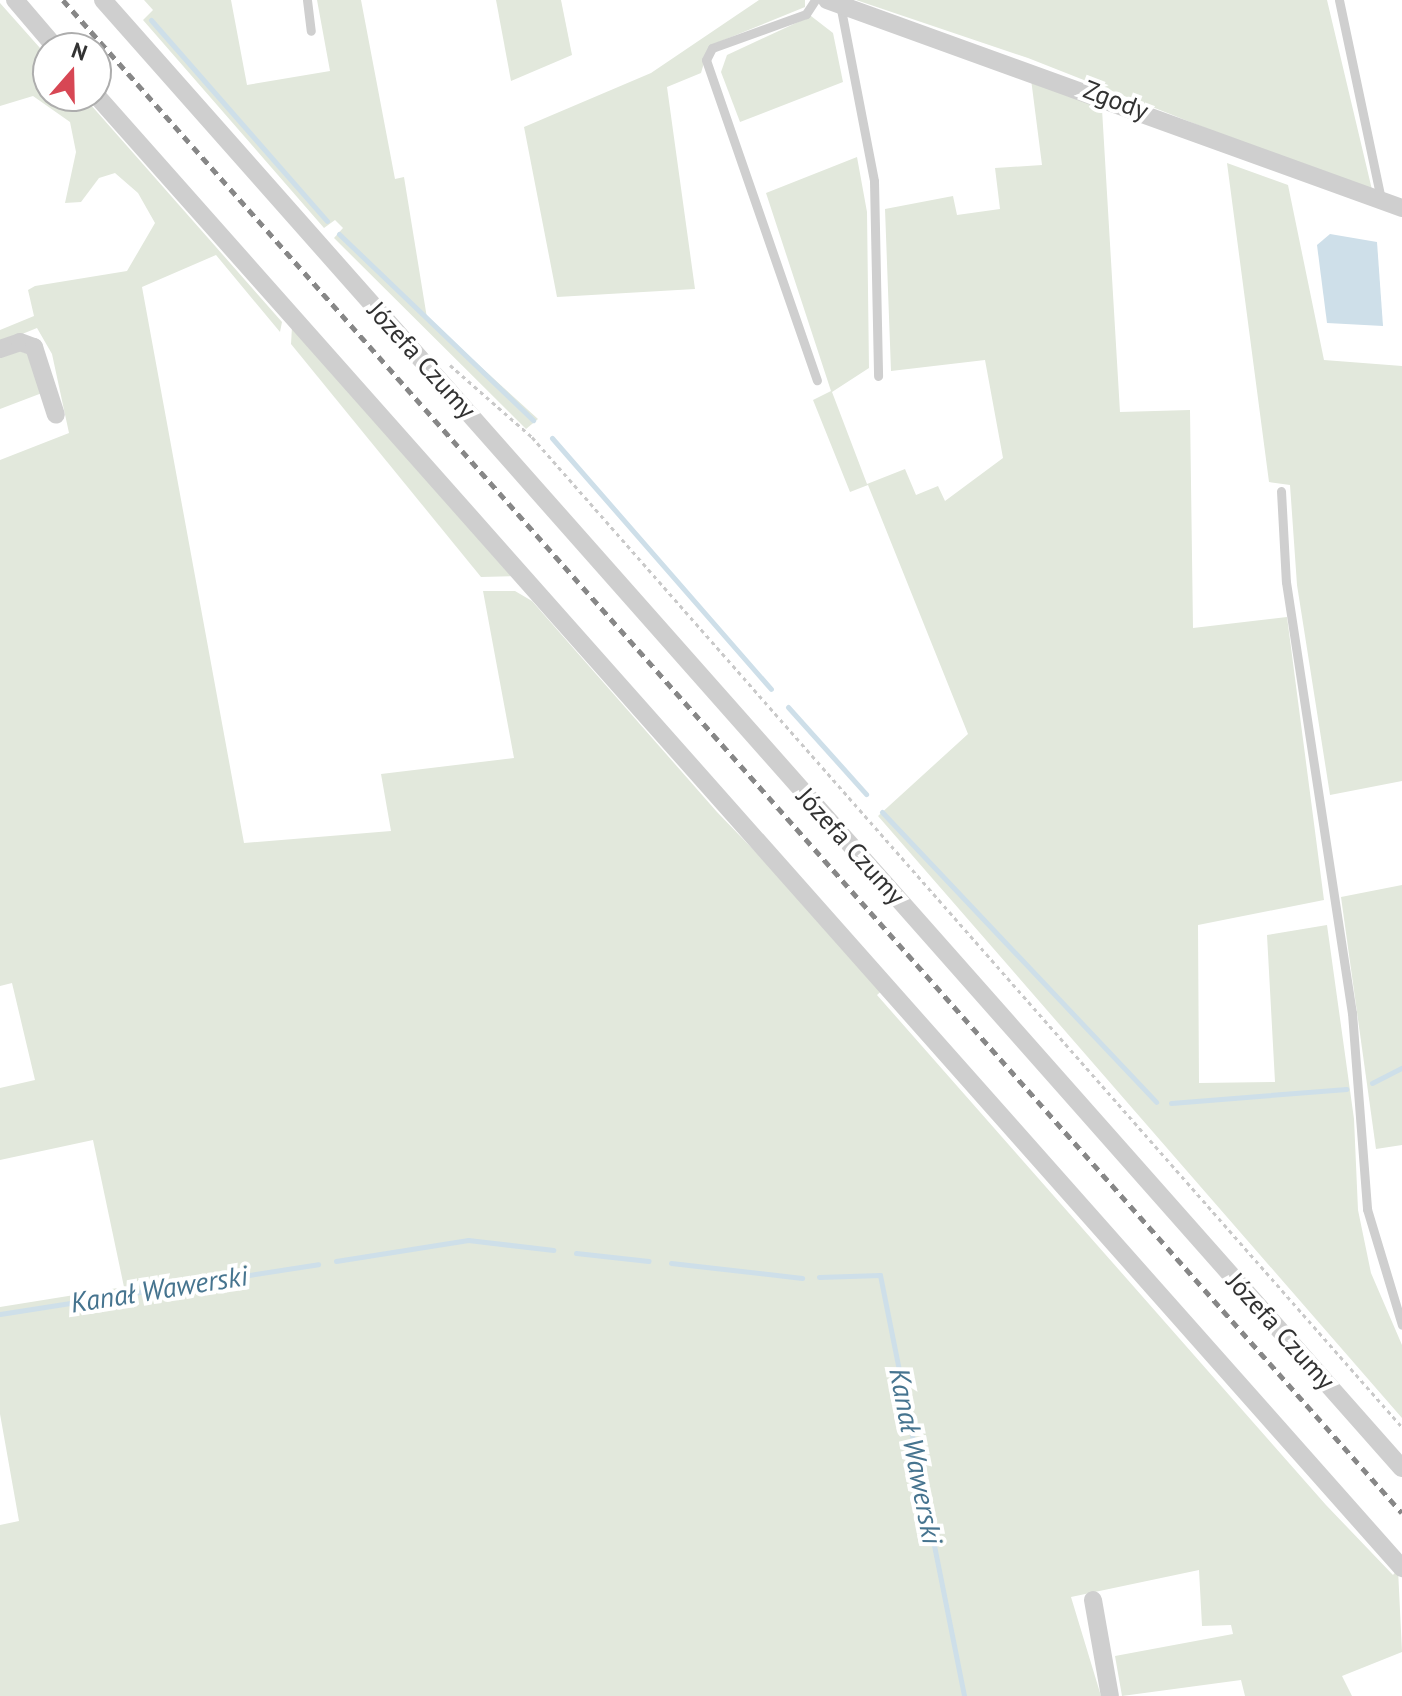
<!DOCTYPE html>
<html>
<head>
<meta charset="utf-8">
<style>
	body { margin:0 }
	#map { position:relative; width:1402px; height:1696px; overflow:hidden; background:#fff; font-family:"PT Sans",sans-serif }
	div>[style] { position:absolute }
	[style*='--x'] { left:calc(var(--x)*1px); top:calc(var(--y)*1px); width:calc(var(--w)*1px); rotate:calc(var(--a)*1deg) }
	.green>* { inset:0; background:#e2e8dc }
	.water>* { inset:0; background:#cedfe9 }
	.stream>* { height:5px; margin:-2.5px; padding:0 2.5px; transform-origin:2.5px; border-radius:2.5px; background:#cedfe9 }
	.path>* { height:3px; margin-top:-1.5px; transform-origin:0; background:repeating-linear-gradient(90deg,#c9c9c9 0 4px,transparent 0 8px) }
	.service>* { height:9px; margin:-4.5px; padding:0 4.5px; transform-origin:4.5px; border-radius:4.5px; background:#cfcfcf }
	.minor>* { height:18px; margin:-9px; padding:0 9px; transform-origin:9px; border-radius:9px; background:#cfcfcf }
	.rail>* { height:5px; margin-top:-2.5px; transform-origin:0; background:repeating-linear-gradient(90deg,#878787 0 8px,transparent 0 14px) }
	span { translate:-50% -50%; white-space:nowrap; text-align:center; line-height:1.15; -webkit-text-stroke:8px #fff; paint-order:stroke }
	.street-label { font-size:26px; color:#323232 }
	.water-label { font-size:28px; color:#46748f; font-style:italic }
	.north { position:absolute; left:32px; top:32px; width:80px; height:80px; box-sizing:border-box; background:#fff; border:2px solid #adadad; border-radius:50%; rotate:20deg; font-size:22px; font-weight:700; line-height:32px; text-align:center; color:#323232 }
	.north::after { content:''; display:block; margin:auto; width:28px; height:36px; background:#d74754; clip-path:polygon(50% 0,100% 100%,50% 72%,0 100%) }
</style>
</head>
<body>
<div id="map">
	<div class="green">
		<i style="clip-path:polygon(144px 0,231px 0,247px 85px,330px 71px,317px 0,361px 0,395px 179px,404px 177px,427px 318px,538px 419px,526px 429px,334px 238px,343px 228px,335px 220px,324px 228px,143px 20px,153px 10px)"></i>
		<i style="clip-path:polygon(496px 0,561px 0,572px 55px,511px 81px)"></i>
		<i style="clip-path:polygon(759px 0,805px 0,805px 7px,709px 46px,701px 73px,667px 87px,695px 289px,557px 297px,524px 127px,651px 73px)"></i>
		<i style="clip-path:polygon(856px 0,1327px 0,1373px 194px,1028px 58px)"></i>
		<i style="clip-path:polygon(0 3px,48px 57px,48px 96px,83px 96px,282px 322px,280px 332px,216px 255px,142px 287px,244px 843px,391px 831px,381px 774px,514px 758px,483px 591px,515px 591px,532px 601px,717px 812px,886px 987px,877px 995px,1326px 1505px,1393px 1575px,1398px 1569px,1402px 1652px,1342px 1676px,1352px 1696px,1245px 1696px,1241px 1680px,1122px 1696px,1115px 1656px,1233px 1634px,1231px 1625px,1202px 1626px,1199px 1570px,1071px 1597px,1101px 1696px,0 1696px,0 1525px,19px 1521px,0 1414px,0 1307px,124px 1287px,93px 1140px,0 1160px,0 1088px,35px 1080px,12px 983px,0 986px,0 460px,69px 433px,52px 354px,37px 328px,0 343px,0 330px,34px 316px,28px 290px,35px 286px,127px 271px,155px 223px,138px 193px,115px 173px,99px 178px,81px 202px,65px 203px,76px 152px,70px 122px,33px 96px,0 106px)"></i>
		<i style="clip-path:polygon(811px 16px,833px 33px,843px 82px,740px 122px,721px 72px,727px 55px)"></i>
		<i style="clip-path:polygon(1031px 79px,1102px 109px,1120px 412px,1190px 410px,1193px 628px,1287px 617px,1324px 900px,1198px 925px,1199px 1083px,1275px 1082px,1267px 935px,1327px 925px,1354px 1119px,1358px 1210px,1371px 1273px,1402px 1345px,1402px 1418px,878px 816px,968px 734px,868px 485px,850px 492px,813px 400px,831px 391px,766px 193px,857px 157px,867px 212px,869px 368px,832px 392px,867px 484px,905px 469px,916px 495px,938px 486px,945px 501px,1003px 458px,985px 360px,891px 371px,885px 209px,953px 196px,957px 215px,1000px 209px,995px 168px,1042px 165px)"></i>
		<i style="clip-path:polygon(1227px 163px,1288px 185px,1324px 360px,1402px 366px,1402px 781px,1330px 795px,1297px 585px,1290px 485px,1269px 482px)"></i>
		<i style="clip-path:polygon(292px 327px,517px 576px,481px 577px,291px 344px)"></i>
		<i style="clip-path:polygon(20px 351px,28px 354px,42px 393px,0 409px,0 356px)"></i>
		<i style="clip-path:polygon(1402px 885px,1402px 1145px,1376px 1149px,1341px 897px)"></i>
	</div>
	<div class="water">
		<i style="clip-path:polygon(1330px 234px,1377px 242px,1383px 326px,1327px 323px,1317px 245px)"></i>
	</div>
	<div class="stream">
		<i style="--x:151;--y:20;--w:267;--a:48.8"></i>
		<i style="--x:339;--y:234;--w:269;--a:43.8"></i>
		<i style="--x:552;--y:438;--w:333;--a:48.9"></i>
		<i style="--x:788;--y:707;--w:117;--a:48.1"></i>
		<i style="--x:882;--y:812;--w:399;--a:46.6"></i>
		<i style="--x:1372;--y:1083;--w:34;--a:-27"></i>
		<i style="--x:1171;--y:1103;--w:176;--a:-4.6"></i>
		<i style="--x:576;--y:1253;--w:73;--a:6.3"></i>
		<i style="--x:336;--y:1261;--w:134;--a:-9"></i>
		<i style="--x:468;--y:1240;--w:86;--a:6.7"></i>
		<i style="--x:671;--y:1263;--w:132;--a:6.5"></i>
		<i style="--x:819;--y:1277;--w:61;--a:-1.9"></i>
		<i style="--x:880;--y:1275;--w:429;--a:78.7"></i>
		<i style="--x:0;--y:1314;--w:322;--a:-8.9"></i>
	</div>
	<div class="path">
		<i style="--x:450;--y:365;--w:109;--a:41.3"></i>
		<i style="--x:532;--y:437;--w:1318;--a:48.69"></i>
	</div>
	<div class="service">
		<i style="--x:307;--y:0;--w:31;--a:83"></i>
		<i style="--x:815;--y:0;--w:17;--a:123"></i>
		<i style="--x:806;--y:14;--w:100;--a:160.1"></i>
		<i style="--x:712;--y:48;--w:13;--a:117"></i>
		<i style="--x:706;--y:60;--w:339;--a:70.9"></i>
		<i style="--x:1339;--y:0;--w:203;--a:78.1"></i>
		<i style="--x:840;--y:4;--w:180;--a:79.1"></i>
		<i style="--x:874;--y:181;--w:195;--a:88.8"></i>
		<i style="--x:1281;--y:491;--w:91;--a:86.9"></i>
		<i style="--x:1286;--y:582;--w:436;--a:81.3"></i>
		<i style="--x:1352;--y:1013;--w:197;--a:85.6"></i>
		<i style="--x:1367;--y:1209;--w:121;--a:73.2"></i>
	</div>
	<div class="minor">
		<i style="--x:15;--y:0;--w:63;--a:49.5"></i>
		<i style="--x:103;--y:0;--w:1960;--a:48.5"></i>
		<i style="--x:827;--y:0;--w:611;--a:19.89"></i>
		<i style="--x:96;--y:95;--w:1969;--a:48.44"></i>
		<i style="--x:0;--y:349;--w:21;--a:-19"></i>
		<i style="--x:20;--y:342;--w:15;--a:20"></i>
		<i style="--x:34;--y:347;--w:71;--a:72.1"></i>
		<i style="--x:1093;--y:1600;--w:97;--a:80"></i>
	</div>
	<div class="rail">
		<i style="--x:63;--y:0;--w:2020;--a:48.49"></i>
	</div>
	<div class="street-label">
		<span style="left:1116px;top:100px;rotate:21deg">Zgody</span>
		<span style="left:422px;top:360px;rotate:48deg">Józefa Czumy</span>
		<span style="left:851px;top:846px;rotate:48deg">Józefa Czumy</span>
		<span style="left:1281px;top:1331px;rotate:48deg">Józefa Czumy</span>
	</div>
	<div class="water-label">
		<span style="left:159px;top:1289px;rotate:-9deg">Kanał Wawerski</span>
		<span style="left:916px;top:1456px;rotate:79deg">Kanał Wawerski</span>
	</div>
	<div class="north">N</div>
</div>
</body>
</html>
